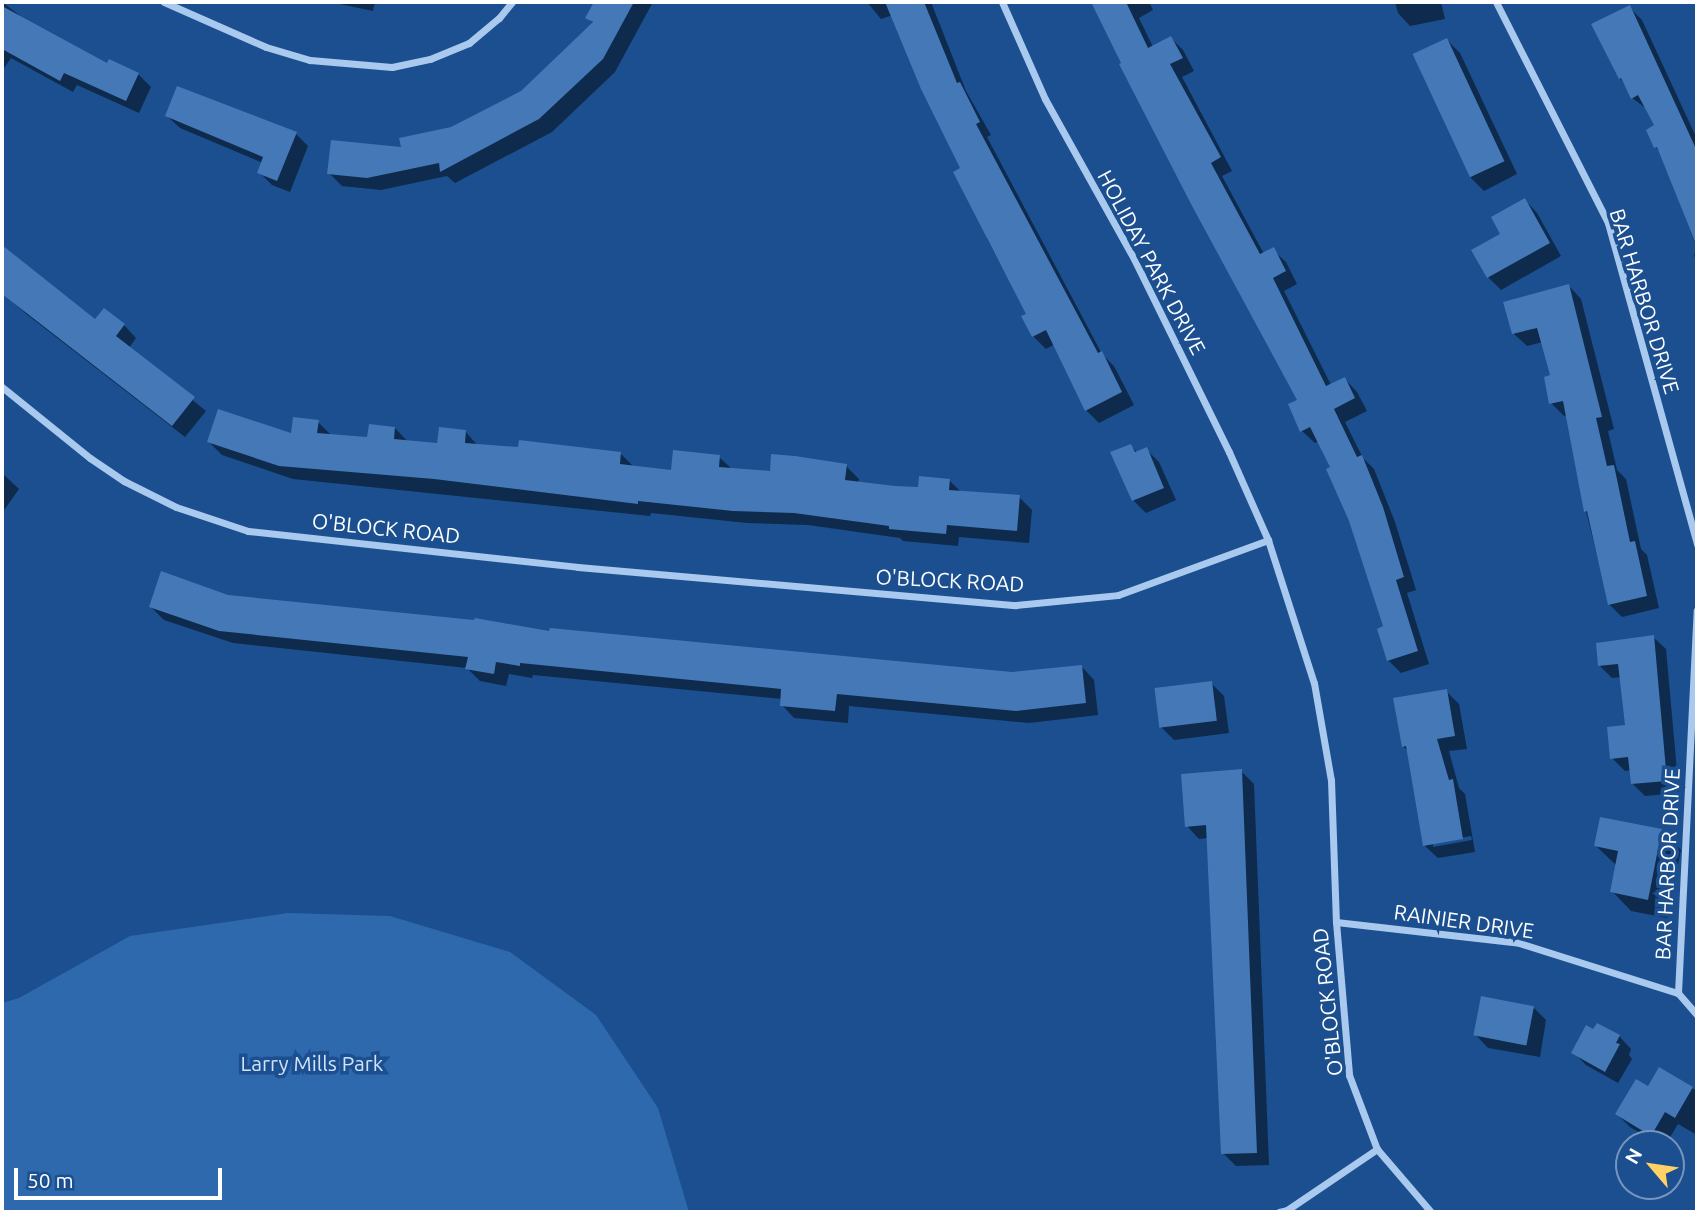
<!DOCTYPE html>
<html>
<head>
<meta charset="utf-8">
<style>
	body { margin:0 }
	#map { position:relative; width:1699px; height:1214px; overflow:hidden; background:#1b4f8f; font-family:Ubuntu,sans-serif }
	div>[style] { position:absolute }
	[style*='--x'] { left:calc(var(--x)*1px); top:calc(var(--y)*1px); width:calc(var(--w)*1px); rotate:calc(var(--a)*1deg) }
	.green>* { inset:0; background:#2e69ad }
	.shadow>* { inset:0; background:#0007 }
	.building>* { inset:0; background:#4478b7; transform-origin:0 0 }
	.street>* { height:7px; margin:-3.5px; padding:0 3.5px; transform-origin:3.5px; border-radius:3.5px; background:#a9c9ee }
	span { translate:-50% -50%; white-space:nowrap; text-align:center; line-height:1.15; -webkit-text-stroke:7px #1b4f8f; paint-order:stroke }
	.street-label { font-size:21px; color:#fff }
	.park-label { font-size:21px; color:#cfe3fa }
	.frame { position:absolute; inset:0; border:4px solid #fff; pointer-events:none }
	.north { position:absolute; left:1615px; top:1130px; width:70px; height:70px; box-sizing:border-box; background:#1b4f8f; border:2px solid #7695bc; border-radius:50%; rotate:299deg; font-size:19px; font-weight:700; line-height:28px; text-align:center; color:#fff }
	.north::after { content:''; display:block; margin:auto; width:24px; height:32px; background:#ffd166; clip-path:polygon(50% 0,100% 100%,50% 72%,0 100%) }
	.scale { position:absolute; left:14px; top:1168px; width:208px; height:32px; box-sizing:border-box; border:4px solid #fff; border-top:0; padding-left:9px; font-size:21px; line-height:24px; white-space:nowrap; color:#fff; -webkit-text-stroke:5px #1b4f8f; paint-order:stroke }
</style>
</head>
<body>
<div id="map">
	<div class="green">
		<i style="clip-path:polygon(288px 913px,390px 916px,510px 952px,596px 1015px,658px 1108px,689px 1212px,2px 1212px,2px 1003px,19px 998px,130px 936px)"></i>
	</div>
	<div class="shadow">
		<i style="clip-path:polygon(2px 2px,30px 23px,108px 66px,138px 74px,151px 87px,139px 113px,77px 85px,73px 92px,11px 58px,2px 71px)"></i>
		<i style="clip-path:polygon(330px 2px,375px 2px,373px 11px)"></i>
		<i style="clip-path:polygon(596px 2px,653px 2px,615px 72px,552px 132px,455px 183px,447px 176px,381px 190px,342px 186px,329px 173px,403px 149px,452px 129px,522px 92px,593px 23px,588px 18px)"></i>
		<i style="clip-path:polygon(867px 2px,931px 2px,966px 91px,991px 135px,987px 137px,1102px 354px,1114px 366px,1134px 405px,1099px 423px,1086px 410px,1055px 344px,1046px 349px,1033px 336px,1028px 315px,987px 239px,989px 237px,962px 169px,893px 15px,881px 19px)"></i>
		<i style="clip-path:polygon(1093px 2px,1149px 2px,1153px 10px,1139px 18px,1153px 47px,1171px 38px,1183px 50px,1194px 71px,1182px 77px,1232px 171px,1222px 176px,1264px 254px,1273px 250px,1286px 262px,1297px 284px,1284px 291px,1331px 385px,1345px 379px,1357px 392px,1367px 411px,1345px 422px,1363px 458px,1374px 469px,1395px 522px,1416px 590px,1407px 593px,1429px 664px,1401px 673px,1388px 660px,1386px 628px,1332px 468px,1319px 441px,1315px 443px,1302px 431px,1300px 400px)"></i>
		<i style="clip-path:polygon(1395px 2px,1441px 2px,1445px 19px,1410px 26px,1398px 13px)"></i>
		<i style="clip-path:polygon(1629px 7px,1642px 20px,1697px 139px,1697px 248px,1660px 152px,1656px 147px,1656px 126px,1647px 109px,1632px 98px,1620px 78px)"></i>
		<i style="clip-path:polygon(1447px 40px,1460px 53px,1517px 174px,1484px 191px,1471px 178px)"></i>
		<i style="clip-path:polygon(167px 116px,296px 134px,308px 146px,290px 192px,272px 185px,259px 172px,263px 163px,180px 128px)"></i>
		<i style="clip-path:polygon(1525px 200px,1537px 213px,1561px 256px,1501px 290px,1488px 277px,1503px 235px)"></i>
		<i style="clip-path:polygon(2px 248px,96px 321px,124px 325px,136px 338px,129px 348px,206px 411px,185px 437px,25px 313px,12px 301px,14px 298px,2px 290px)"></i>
		<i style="clip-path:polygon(1697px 253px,1697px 268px,1694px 254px)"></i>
		<i style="clip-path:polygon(1569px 286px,1581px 299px,1614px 429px,1608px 431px,1617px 470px,1626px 479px,1641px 549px,1647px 555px,1659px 608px,1622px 617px,1609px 604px,1586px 511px,1567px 415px,1564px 416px,1551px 403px,1552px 377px,1543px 342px,1527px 346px,1514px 334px)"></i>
		<i style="clip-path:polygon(318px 422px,331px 435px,369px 439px,395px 428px,408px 442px,439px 445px,465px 431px,478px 446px,620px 453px,633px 466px,672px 472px,719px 457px,732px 469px,771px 472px,846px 466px,859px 479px,858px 483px,920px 489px,949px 480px,962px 493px,1019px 497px,1032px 510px,1029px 543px,959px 537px,958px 546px,903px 541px,900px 538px,808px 525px,747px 523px,651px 513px,650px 516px,293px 479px,222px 455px,209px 442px,293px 436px)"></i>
		<i style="clip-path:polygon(1131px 446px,1138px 453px,1146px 449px,1159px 462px,1176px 500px,1146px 513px,1133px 500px)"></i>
		<i style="clip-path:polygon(2px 473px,19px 489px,2px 513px)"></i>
		<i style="clip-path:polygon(228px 597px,551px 633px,1012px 674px,1082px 667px,1094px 680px,1098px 715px,1029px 723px,849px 706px,848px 723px,794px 718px,782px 705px,782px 699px,533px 675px,532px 678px,509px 674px,506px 686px,480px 681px,467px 668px,233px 643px,164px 620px,151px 607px)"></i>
		<i style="clip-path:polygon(1653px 637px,1666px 649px,1679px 793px,1645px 796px,1632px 783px,1631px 770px,1625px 771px,1612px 758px,1627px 727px,1622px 677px,1612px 678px,1600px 666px)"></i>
		<i style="clip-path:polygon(1211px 683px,1224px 696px,1229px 733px,1174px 740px,1161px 727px)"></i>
		<i style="clip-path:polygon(evenodd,1446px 691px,1459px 704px,1467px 749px,1449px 751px,1459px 788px,1465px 794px,1475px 852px,1438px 858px,1425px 846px,1408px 751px,1403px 746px,1446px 691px,1471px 836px,1472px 840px,1433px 847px,1433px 843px,1471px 836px)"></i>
		<i style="clip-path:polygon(1241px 771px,1254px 784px,1269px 1165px,1236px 1166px,1223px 1153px,1208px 838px,1199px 839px,1187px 826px)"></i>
		<i style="clip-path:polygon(1662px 831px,1681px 850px,1667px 918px,1631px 911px,1612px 891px,1616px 865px,1596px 846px)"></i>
		<i style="clip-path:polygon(1533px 1007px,1546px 1020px,1540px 1057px,1488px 1048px,1476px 1035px)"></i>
		<i style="clip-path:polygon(1619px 1036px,1631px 1049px,1629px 1055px,1632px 1059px,1618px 1083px,1586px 1065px,1573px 1052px)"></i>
		<i style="clip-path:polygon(1659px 1069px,1697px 1091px,1697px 1135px,1678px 1124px,1666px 1144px,1659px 1144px,1630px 1127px,1617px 1114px,1648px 1088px)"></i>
	</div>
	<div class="building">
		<i style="clip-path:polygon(594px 2px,634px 2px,603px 59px,539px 119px,440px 172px,439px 163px,367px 178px,327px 174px,331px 140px,401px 147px,399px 138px,451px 127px,521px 91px,593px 22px,585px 18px)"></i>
		<i style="clip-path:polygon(885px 2px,924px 2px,957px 83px,960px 82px,980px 122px,976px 124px,1098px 353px,1102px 351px,1122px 392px,1085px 411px,1046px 330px,1032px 337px,1021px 316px,1026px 314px,953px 172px,960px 168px,921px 89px)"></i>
		<i style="clip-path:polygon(1091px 2px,1126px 2px,1148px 48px,1171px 36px,1183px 58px,1170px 64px,1221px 157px,1211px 163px,1260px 254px,1274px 247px,1286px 271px,1273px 278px,1326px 386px,1345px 377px,1355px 398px,1334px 409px,1357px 457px,1362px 455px,1383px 507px,1404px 577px,1396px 580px,1418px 651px,1387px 661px,1377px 629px,1383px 626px,1349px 521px,1326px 469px,1330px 467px,1310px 427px,1300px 432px,1288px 404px,1297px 400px,1191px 204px,1119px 64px,1121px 63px)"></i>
		<i style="clip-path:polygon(1630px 5px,1697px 151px,1697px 247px,1657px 147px,1654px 148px,1646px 130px,1654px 125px,1638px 95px,1631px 99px,1621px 78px,1619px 79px,1591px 24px)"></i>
		<i style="clip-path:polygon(2px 6px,107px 63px,109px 59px,139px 73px,126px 101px,64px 73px,60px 81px,2px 49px)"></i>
		<i style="left:1447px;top:38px;width:136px;height:38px;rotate:65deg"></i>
		<i style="clip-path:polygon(177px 86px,297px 132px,277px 181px,257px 173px,263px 157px,165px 116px)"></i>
		<i style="clip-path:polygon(1525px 198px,1550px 243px,1487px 278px,1471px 250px,1500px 234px,1491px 217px)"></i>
		<i style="clip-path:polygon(2px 245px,95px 319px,104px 308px,125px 324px,116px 336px,195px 397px,172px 426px,2px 294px)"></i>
		<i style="clip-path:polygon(1569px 284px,1602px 417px,1596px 418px,1607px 466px,1614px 465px,1630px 542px,1635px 541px,1647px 596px,1608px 605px,1587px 511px,1584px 512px,1563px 401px,1549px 404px,1544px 377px,1550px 375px,1537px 328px,1512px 334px,1503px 302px)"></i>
		<i style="clip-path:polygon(218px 409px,291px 433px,293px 417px,319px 420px,317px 433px,367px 437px,369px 424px,395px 427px,394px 439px,437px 443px,439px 427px,466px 430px,465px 443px,518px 447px,519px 440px,621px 452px,620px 464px,671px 470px,673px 450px,720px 455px,719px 467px,770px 471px,771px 454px,795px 456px,847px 464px,845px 480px,895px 486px,918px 487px,919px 476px,950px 479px,949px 490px,1020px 495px,1017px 531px,947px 525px,946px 534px,889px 529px,889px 526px,794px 513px,733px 511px,638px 501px,638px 504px,434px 479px,279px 466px,207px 442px)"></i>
		<i style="clip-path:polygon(1131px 444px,1135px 452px,1147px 447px,1164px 488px,1132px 501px,1110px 452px)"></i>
		<i style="clip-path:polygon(161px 571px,228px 595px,474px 620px,475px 618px,549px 631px,550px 628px,1012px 672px,1082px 665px,1086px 703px,1016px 711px,837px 694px,835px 711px,780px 706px,781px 689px,520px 663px,520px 666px,496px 662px,494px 674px,465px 669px,468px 657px,219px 631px,149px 607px)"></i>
		<i style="clip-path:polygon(1654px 635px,1667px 781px,1631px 784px,1628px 757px,1610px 759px,1607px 727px,1625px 725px,1618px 664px,1598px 666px,1596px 643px)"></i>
		<i style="left:1212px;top:681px;width:40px;height:58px;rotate:83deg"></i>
		<i style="clip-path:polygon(1447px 689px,1455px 736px,1437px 739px,1449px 780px,1453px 779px,1463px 839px,1423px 846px,1406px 746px,1402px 747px,1393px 698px)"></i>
		<i style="clip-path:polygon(1242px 769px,1257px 1153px,1221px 1154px,1206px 825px,1185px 827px,1181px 774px)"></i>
		<i style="clip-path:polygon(1600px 817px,1662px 829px,1648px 900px,1610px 892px,1618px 851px,1594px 846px)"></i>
		<i style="left:1481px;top:996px;width:54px;height:40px;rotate:11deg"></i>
		<i style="clip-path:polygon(1597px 1023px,1620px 1035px,1616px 1043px,1620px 1044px,1605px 1072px,1571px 1053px,1586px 1025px,1593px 1029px)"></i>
		<i style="clip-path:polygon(1659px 1067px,1693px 1087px,1675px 1118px,1665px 1112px,1651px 1136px,1615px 1114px,1636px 1079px,1648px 1086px)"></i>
	</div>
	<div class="street">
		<i style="--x:164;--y:2;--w:111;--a:23.8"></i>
		<i style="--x:266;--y:47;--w:46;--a:16.5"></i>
		<i style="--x:310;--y:60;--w:82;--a:4.9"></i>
		<i style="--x:392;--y:67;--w:39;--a:-12"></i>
		<i style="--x:430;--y:59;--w:42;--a:-22.3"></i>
		<i style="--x:469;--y:43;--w:39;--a:-40"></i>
		<i style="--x:499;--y:18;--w:21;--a:-51"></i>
		<i style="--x:1002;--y:2;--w:106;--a:66.1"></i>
		<i style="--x:1045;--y:99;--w:183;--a:60.9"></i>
		<i style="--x:1134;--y:259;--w:215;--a:63.8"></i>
		<i style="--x:1229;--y:452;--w:96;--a:66.1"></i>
		<i style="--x:1496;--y:2;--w:248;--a:63.1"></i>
		<i style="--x:1608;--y:223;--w:334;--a:74.5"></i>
		<i style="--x:2;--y:387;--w:113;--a:38.9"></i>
		<i style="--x:90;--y:458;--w:41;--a:34.1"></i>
		<i style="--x:124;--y:481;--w:58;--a:26.6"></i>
		<i style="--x:176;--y:507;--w:76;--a:18.4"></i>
		<i style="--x:248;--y:531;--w:332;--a:6.2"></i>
		<i style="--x:578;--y:567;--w:439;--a:5"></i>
		<i style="--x:1015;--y:605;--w:103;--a:-5.5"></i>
		<i style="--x:1118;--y:595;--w:160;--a:-20.1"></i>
		<i style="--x:1268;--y:540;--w:150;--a:72.2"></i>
		<i style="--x:1314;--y:683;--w:98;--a:80.1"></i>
		<i style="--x:1331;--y:780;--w:142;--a:88"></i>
		<i style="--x:1336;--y:922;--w:154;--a:85.1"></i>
		<i style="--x:1349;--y:1075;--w:79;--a:69.3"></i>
		<i style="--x:1377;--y:1149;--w:83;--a:49.4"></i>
		<i style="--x:1336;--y:922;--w:184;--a:6.5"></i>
		<i style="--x:1519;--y:943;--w:167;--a:17.5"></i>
		<i style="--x:1678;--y:993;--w:29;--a:49"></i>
		<i style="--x:1678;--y:993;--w:383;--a:-87.2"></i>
		<i style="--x:1279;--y:1212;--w:8;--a:-14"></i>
		<i style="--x:1287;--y:1210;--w:109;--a:-34.1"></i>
	</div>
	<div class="street-label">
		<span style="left:1152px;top:262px;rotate:62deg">HOLIDAY PARK DRIVE</span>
		<span style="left:1645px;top:301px;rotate:73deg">BAR HARBOR DRIVE</span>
		<span style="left:386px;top:528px;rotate:6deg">O'BLOCK ROAD</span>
		<span style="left:950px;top:580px;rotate:3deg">O'BLOCK ROAD</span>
		<span style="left:1667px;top:864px;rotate:-87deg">BAR HARBOR DRIVE</span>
		<span style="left:1464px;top:921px;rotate:8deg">RAINIER DRIVE</span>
		<span style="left:1327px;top:1002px;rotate:-96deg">O'BLOCK ROAD</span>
	</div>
	<div class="park-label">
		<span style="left:312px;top:1063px">Larry Mills Park</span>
	</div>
	<div class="frame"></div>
	<div class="north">N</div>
	<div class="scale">50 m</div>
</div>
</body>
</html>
